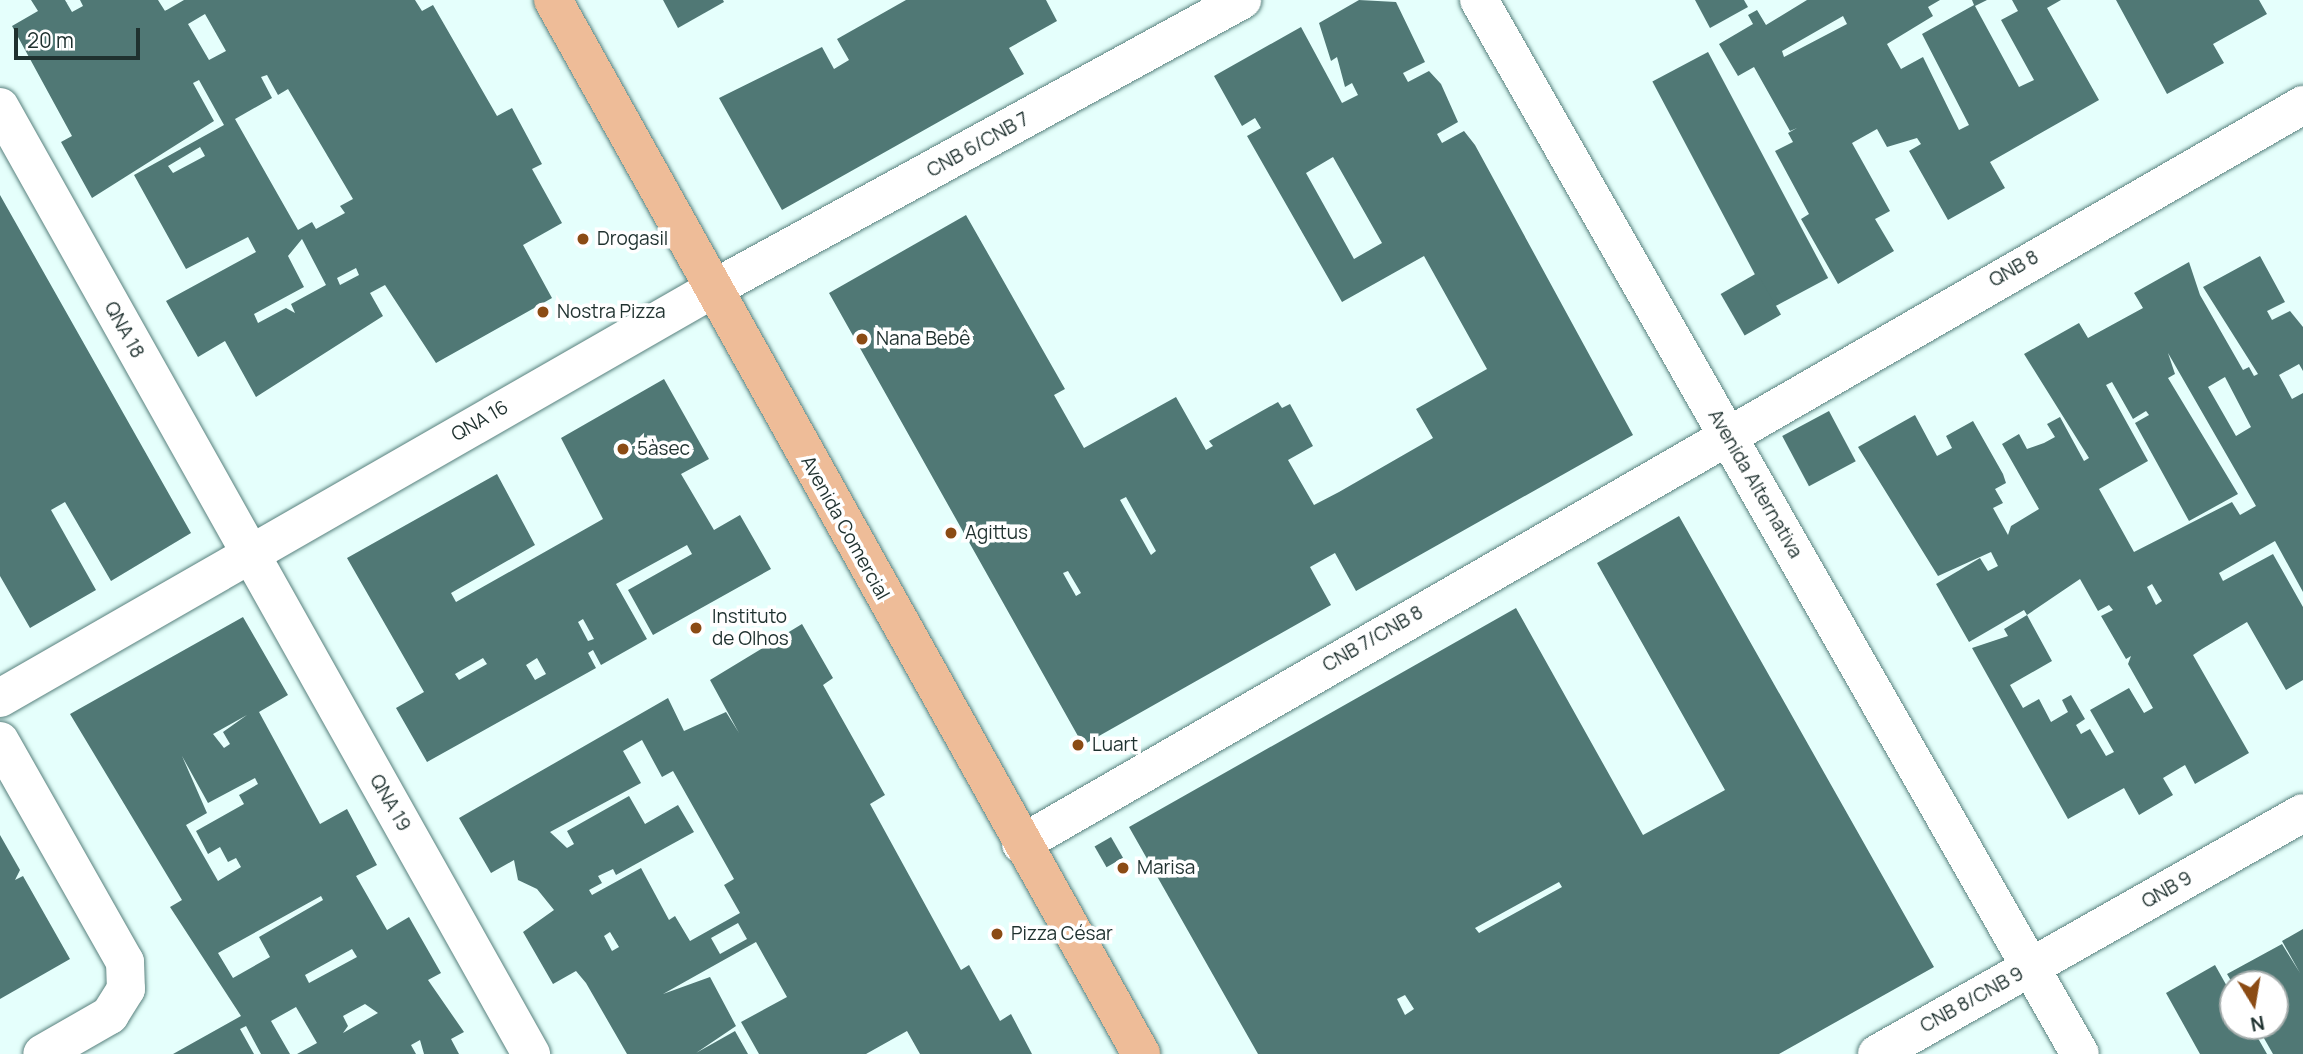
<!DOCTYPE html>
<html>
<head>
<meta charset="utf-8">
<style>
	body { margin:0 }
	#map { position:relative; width:2303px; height:1054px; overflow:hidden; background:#e5fffc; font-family:Manrope,sans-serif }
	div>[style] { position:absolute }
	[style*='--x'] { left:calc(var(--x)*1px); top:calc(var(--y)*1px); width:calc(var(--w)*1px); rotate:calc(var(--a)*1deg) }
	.building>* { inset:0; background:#507875; transform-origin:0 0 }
	.roads { filter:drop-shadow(0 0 2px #58817d) drop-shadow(0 0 2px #58817d) }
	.minor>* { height:38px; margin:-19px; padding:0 19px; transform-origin:19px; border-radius:19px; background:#fff }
	.major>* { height:38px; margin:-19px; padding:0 19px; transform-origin:19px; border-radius:19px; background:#eebc98 }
	.dots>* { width:19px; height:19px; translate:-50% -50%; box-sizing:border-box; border:4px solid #fff; border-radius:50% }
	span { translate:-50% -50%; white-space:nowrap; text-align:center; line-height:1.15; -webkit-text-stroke:7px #fff; paint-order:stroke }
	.street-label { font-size:19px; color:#1f312f }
	.poi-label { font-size:19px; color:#1f312f }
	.left { translate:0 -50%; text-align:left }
	.north { position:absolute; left:2219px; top:970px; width:70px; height:70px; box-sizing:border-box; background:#fff; border:2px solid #a5adac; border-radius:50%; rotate:169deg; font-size:19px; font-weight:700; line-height:28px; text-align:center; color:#1f312f }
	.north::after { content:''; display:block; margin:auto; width:24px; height:32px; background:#8b4b14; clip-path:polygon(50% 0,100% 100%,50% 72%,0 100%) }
	.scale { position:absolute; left:14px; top:28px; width:126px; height:32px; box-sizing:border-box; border:4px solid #1f312f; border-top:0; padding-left:9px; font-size:21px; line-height:24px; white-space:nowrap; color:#1f312f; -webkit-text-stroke:5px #fff; paint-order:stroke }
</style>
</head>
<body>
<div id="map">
	<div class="building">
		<i style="clip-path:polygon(evenodd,31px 0,65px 0,72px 12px,83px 6px,80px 0,158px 0,165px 11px,184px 0,415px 0,422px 11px,433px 5px,497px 116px,512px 108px,542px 164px,532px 169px,562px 223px,523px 245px,552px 298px,436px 363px,385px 285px,370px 293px,383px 316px,256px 397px,225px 341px,198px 357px,166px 301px,256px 252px,248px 237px,186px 269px,134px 175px,224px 125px,199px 80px,193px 83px,214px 121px,92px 198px,61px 142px,72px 136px,12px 26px,38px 11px,31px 0,205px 14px,226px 51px,209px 60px,188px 24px,205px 14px,31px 0,267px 75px,278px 95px,288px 89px,353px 199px,340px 206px,345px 213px,316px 229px,312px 222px,298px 230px,235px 119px,272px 98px,261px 77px,267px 75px,31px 0,200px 147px,205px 156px,173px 173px,168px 166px,200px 147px,31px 0,302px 239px,326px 285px,291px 304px,295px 313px,286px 308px,258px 323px,254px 314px,304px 287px,288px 256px,302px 239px,31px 0,356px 268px,359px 275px,340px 285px,337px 278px,356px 268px)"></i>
		<i style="clip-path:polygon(663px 0,723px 0,724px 2px,678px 28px)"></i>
		<i style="clip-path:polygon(906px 0,1046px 0,1057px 21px,1009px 48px,1024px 74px,782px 210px,719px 98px,822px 47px,834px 69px,849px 60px,837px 39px)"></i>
		<i style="clip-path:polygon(evenodd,1359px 0,1396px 2px,1425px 62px,1403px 73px,1408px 82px,1429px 71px,1441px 84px,1458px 122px,1437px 134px,1442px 143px,1464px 131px,1475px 145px,1633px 435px,1356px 591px,1335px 553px,1310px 567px,1331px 605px,1083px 745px,829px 293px,966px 215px,1065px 389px,1054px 395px,1084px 448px,1176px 397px,1206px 450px,1213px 446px,1209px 441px,1260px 412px,1278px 402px,1282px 408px,1290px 404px,1313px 446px,1288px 460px,1314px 505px,1339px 492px,1433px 438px,1416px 409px,1487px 369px,1424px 256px,1342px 302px,1247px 136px,1261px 128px,1255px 118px,1242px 126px,1214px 76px,1301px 27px,1342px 103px,1358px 95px,1352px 83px,1345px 87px,1337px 57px,1331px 61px,1319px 23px,1359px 0,1333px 157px,1382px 243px,1354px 259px,1306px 173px,1333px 157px,1359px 0,1126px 497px,1156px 551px,1151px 555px,1120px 500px,1126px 497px,1359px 0,1068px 571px,1081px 593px,1076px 596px,1063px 573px,1068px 571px)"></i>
		<i style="clip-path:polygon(1695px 0,1744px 0,1748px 7px,1710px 28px)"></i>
		<i style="clip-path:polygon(evenodd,1807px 0,1940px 0,1928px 7px,1933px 16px,1887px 44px,1901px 69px,1923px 57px,1959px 130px,1969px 125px,1922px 34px,1974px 5px,1972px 0,1987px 0,1975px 6px,2019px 87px,2034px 80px,2001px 20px,2018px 11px,2012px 0,2061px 0,2047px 8px,2099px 100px,1990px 162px,2005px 188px,1948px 220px,1909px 151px,1921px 144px,1917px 138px,1887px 147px,1877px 129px,1852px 143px,1890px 211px,1875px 219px,1894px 251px,1838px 284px,1801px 219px,1809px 214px,1775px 151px,1793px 142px,1788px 133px,1797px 128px,1790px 131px,1754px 67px,1738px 76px,1719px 44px,1753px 24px,1748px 15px,1757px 10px,1766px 25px,1807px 0,1843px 16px,1847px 24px,1784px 57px,1782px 51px,1843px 16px)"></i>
		<i style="clip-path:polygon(2116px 0,2259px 0,2267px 14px,2213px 44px,2224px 63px,2167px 94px)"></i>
		<i style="left:1708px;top:52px;width:256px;height:63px;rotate:62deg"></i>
		<i style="clip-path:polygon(0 195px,191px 533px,111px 581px,65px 502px,51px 510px,96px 590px,30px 628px,0 576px)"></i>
		<i style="clip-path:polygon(evenodd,2260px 256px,2285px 302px,2267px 311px,2272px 320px,2290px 311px,2303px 327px,2303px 371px,2299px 364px,2279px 375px,2292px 399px,2303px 393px,2303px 592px,2275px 541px,2219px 573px,2223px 581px,2273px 554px,2303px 607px,2303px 680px,2286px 690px,2247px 622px,2202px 649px,2193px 655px,2249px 753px,2195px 784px,2185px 765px,2163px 778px,2173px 795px,2139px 815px,2124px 788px,2068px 819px,1972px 648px,2008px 636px,2004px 629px,2027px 615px,2052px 661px,2010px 685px,2023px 708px,2039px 699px,2051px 722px,2068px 712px,2062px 700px,2071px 695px,2085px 719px,2076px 725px,2081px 734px,2090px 729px,2106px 756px,2114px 752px,2090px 710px,2129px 688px,2144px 713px,2153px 708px,2128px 664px,2131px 656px,2126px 659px,2101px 616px,2113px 610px,2109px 605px,2098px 611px,2080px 579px,2027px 615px,2024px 610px,1969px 642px,1936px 584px,1980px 558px,1988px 571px,1998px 566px,1991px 552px,1938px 576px,1858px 447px,1915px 415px,1937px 456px,1952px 448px,1946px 436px,1973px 421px,2003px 474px,2006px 483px,1995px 489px,2003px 503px,1993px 508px,2008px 535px,2011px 526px,2039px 509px,2002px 444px,2019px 434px,2027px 449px,2044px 443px,2055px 437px,2047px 424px,2060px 417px,2084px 461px,2089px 458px,2024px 354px,2079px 323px,2088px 338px,2143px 308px,2134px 293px,2189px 262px,2200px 295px,2243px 370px,2249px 367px,2254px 376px,2258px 374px,2203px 287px,2260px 256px,2168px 353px,2256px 506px,2240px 515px,2232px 502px,2134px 552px,2099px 489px,2148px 461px,2106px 385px,2112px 382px,2133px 419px,2146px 411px,2149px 415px,2135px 423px,2189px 521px,2238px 494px,2168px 378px,2175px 374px,2168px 353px,2260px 256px,2225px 377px,2251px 427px,2236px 436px,2208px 387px,2225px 377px,2260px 256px,2152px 584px,2162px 601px,2156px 605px,2147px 587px,2152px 584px)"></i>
		<i style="left:1757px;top:273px;width:48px;height:42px;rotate:60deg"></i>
		<i style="clip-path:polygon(evenodd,664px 379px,709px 459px,681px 474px,714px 530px,740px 515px,771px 569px,653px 635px,628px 590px,692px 554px,687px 545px,616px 584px,647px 639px,601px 665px,593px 650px,588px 653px,596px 668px,427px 762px,396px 708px,424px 692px,347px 558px,497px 474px,535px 545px,451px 593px,456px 602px,603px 519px,561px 438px,664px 379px,583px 619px,594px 639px,588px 641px,578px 622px,583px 619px,664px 379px,483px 658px,487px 664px,459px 680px,455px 674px,483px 658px,664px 379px,537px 658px,546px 674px,535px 680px,526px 665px,537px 658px)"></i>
		<i style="left:1829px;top:411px;width:57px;height:53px;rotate:62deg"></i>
		<i style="clip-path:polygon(evenodd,1679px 516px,1934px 967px,1779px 1054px,1258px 1054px,1129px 827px,1516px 608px,1643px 835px,1725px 790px,1597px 563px,1679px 516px,1559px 882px,1562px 887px,1479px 933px,1475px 928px,1559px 882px,1679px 516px,1405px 995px,1414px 1009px,1405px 1015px,1397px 999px,1405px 995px)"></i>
		<i style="clip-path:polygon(evenodd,243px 617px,288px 695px,259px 712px,320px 824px,347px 809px,377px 865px,356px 876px,387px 930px,409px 917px,441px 973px,428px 980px,464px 1032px,451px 1039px,459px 1054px,424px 1054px,420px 1040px,411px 1045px,416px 1054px,297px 1054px,317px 1043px,296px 1007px,271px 1021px,290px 1054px,261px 1054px,246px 1026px,240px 1029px,254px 1054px,173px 1054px,241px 1016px,170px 907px,182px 900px,70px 714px,243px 617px,247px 715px,223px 732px,230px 744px,224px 748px,213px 734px,247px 715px,243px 617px,182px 756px,208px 803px,255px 778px,258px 784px,239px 795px,244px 804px,196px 831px,208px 854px,220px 847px,228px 862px,236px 858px,241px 867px,218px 881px,186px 825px,207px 813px,182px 756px,243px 617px,321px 896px,323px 900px,259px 937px,270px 957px,233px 978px,218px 953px,321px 896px,243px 617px,352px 949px,357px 957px,309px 983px,305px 975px,352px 949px,243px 617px,365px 1004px,378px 1013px,343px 1033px,348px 1026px,343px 1016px,365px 1004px)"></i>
		<i style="clip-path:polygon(evenodd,802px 624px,833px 678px,823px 685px,885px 795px,870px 804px,961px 970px,969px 965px,1000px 1021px,1011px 1014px,1032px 1054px,920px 1054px,907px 1031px,866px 1054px,759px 1054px,741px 1022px,787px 997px,756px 942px,663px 994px,710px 977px,736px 1026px,696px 1053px,735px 1031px,748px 1054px,627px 1054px,586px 983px,576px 971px,553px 984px,523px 932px,554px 910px,537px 889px,518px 880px,514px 860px,491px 873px,459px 818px,668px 698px,684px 731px,726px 712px,739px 733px,710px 680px,802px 624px,642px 740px,662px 777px,673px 771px,734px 879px,724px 885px,740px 913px,690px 941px,675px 916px,669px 920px,641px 868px,592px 895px,589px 890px,602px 883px,598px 876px,613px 869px,616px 875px,694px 832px,678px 805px,645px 824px,629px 796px,567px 831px,574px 844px,567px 848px,550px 832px,641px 783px,623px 751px,642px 740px,802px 624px,738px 923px,747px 939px,720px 954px,711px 938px,738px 923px,802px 624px,610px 932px,619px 947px,612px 951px,604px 936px,610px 932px)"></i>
		<i style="clip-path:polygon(0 835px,20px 870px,15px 880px,23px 876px,70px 959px,0 999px)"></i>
		<i style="left:1111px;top:837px;width:24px;height:19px;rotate:60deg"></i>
		<i style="clip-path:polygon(2303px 929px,2303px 1054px,2273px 1054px,2257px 1026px,2275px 1026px,2275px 984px,2233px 984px,2227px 974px,2282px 944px,2300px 973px,2282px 941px)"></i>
		<i style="clip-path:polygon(2215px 965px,2233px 997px,2233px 1026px,2251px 1026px,2267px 1054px,2200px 1054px,2166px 993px)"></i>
	</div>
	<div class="roads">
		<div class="minor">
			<i style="--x:1479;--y:0;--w:1213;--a:60.31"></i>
			<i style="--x:0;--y:107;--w:1086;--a:60.72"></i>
			<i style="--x:0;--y:698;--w:822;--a:-29.84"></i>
			<i style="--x:713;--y:289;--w:603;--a:-28.65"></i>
			<i style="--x:0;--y:741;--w:254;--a:60.5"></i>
			<i style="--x:125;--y:962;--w:27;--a:88"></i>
			<i style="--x:126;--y:989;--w:31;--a:122"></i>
			<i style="--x:110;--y:1015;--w:78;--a:150.2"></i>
			<i style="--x:1021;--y:844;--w:1480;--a:-29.96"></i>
			<i style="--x:1877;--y:1054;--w:489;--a:-29.5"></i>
		</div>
		<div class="major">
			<i style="--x:553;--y:0;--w:1207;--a:60.84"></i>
		</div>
	</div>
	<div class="dots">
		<i style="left:583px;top:239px;background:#8b4b14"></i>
		<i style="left:543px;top:312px;background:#8b4b14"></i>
		<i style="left:862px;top:339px;background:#8b4b14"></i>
		<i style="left:623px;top:449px;background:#8b4b14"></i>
		<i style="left:951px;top:533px;background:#8b4b14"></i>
		<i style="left:696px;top:628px;background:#8b4b14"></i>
		<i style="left:1078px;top:745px;background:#8b4b14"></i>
		<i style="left:1123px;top:868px;background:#8b4b14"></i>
		<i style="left:997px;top:934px;background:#8b4b14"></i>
	</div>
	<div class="street-label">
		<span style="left:978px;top:145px;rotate:-29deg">CNB 6/CNB 7</span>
		<span style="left:2014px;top:269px;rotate:-30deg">QNB 8</span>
		<span style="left:124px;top:330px;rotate:61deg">QNA 18</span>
		<span style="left:480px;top:421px;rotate:-30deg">QNA 16</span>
		<span style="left:1755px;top:484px;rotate:60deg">Avenida Alternativa</span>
		<span style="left:845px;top:528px;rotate:61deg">Avenida Comercial</span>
		<span style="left:1373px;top:639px;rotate:-30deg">CNB 7/CNB 8</span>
		<span style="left:390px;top:803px;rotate:60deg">QNA 19</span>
		<span style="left:2167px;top:890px;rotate:-30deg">QNB 9</span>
		<span style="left:1972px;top:1000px;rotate:-29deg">CNB 8/CNB 9</span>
	</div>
	<div class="poi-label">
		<span class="left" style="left:597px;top:239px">Drogasil</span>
		<span class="left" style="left:557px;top:312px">Nostra Pizza</span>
		<span class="left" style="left:876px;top:339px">Nana Bebê</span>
		<span class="left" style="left:637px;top:449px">5àsec</span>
		<span class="left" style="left:965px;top:533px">Agittus</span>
		<span class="left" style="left:712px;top:628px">Instituto<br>de Olhos</span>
		<span class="left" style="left:1092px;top:745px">Luart</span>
		<span class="left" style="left:1137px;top:868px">Marisa</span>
		<span class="left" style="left:1011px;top:934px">Pizza César</span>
	</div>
	<div class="north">N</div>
	<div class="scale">20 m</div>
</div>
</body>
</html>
